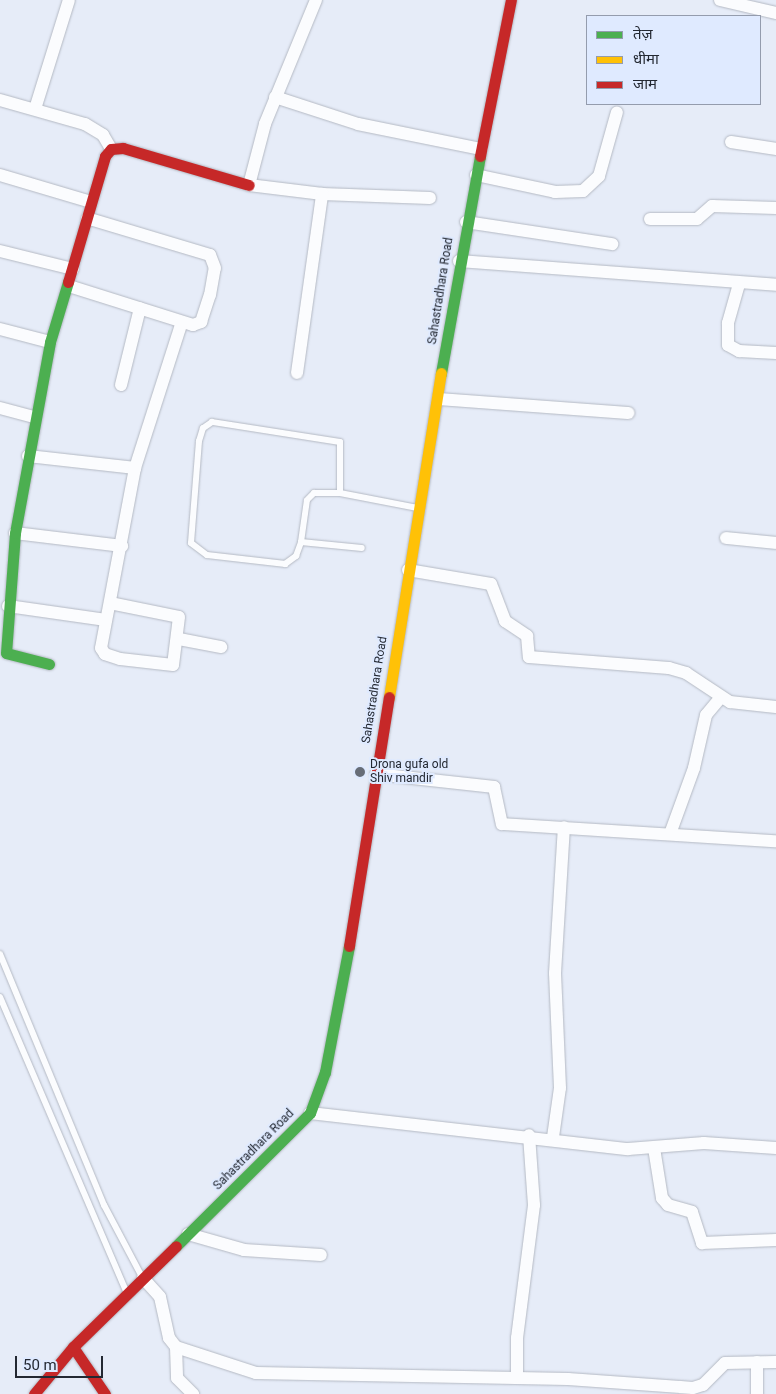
<!DOCTYPE html>
<html>
<head>
<meta charset="utf-8">
<style>
	body { margin:0 }
	#map { position:relative; width:776px; height:1394px; overflow:hidden; background:#e6ecf8; font-family:Roboto,"Noto Sans Devanagari",sans-serif }
	div>[style] { position:absolute }
	[style*='--x'] { left:calc(var(--x)*1px); top:calc(var(--y)*1px); width:calc(var(--w)*1px); rotate:calc(var(--a)*1deg) }
	.roads { filter:drop-shadow(0 0 1px #b4b9c3) drop-shadow(0 0 1px #b4b9c3) }
	.lane>* { height:6px; margin:-3px; padding:0 3px; transform-origin:3px; border-radius:3px; background:#fbfcfe }
	.street>* { height:12px; margin:-6px; padding:0 6px; transform-origin:6px; border-radius:6px; background:#fbfcfe }
	.fast>* { height:11px; margin:-5.5px; padding:0 5.5px; transform-origin:5.5px; border-radius:5.5px; background:#4caf50 }
	.slow>* { height:11px; margin:-5.5px; padding:0 5.5px; transform-origin:5.5px; border-radius:5.5px; background:#ffc107 }
	.jam>* { height:11px; margin:-5.5px; padding:0 5.5px; transform-origin:5.5px; border-radius:5.5px; background:#c62828 }
	.dots>* { width:14px; height:14px; translate:-50% -50%; box-sizing:border-box; border:2px solid #dfeaff; border-radius:50% }
	span { translate:-50% -50%; white-space:nowrap; text-align:center; line-height:1.15; -webkit-text-stroke:4px #dfeaff; paint-order:stroke }
	.street-label { font-size:12px; color:#232832 }
	.poi-label { font-size:12px; color:#232832 }
	.left { translate:0 -50%; text-align:left }
	.legend { position:absolute; left:586px; top:15px; width:175px; height:90px; box-sizing:border-box; background:#dfeaff; border:1px solid #949cad; margin:0; padding:6px 9px; list-style:none; font-size:15px; color:#232832 }
	.legend li { display:flex; align-items:center; gap:10px; height:25px }
	.legend b { width:25px; border:1px solid #949cad }
	.scale { position:absolute; left:15px; top:1356px; width:88px; height:22px; box-sizing:border-box; border:2px solid #232832; border-top:0; padding-left:6px; font-size:15px; line-height:18px; white-space:nowrap; color:#232832; -webkit-text-stroke:4px #dfeaff; paint-order:stroke }
</style>
</head>
<body>
<div id="map">
	<div class="roads">
		<div class="lane">
			<i style="--x:340;--y:493;--w:51;--a:-90"></i>
			<i style="--x:340;--y:442;--w:130;--a:-171.1"></i>
			<i style="--x:212;--y:422;--w:11;--a:146"></i>
			<i style="--x:203;--y:428;--w:14;--a:107"></i>
			<i style="--x:199;--y:441;--w:102;--a:94.5"></i>
			<i style="--x:191;--y:543;--w:20;--a:37"></i>
			<i style="--x:207;--y:555;--w:79;--a:6.6"></i>
			<i style="--x:285;--y:564;--w:14;--a:-36"></i>
			<i style="--x:296;--y:556;--w:15;--a:-70"></i>
			<i style="--x:301;--y:542;--w:42;--a:-81.9"></i>
			<i style="--x:307;--y:500;--w:10;--a:-45"></i>
			<i style="--x:314;--y:493;--w:26;--a:0"></i>
			<i style="--x:340;--y:493;--w:79;--a:10.9"></i>
			<i style="--x:301;--y:542;--w:61;--a:5.6"></i>
			<i style="--x:0;--y:954;--w:272;--a:67.5"></i>
			<i style="--x:104;--y:1205;--w:79;--a:62.1"></i>
			<i style="--x:0;--y:997;--w:320;--a:66.8"></i>
		</div>
		<div class="street">
			<i style="--x:316;--y:0;--w:134;--a:112.4"></i>
			<i style="--x:265;--y:124;--w:63;--a:104.7"></i>
			<i style="--x:249;--y:185;--w:74;--a:7"></i>
			<i style="--x:322;--y:194;--w:108;--a:2.1"></i>
			<i style="--x:720;--y:0;--w:57;--a:13.1"></i>
			<i style="--x:275;--y:97;--w:87;--a:18"></i>
			<i style="--x:358;--y:124;--w:126;--a:11.5"></i>
			<i style="--x:0;--y:100;--w:88;--a:15.8"></i>
			<i style="--x:85;--y:124;--w:21;--a:31"></i>
			<i style="--x:103;--y:135;--w:16;--a:60"></i>
			<i style="--x:35;--y:109;--w:114;--a:-72.7"></i>
			<i style="--x:731;--y:142;--w:46;--a:8.8"></i>
			<i style="--x:0;--y:175;--w:95;--a:16.5"></i>
			<i style="--x:476;--y:175;--w:81;--a:12.1"></i>
			<i style="--x:555;--y:192;--w:28;--a:-2"></i>
			<i style="--x:583;--y:191;--w:22;--a:-43"></i>
			<i style="--x:599;--y:176;--w:66;--a:-74.3"></i>
			<i style="--x:650;--y:219;--w:47;--a:0"></i>
			<i style="--x:697;--y:219;--w:20;--a:-41"></i>
			<i style="--x:712;--y:206;--w:64;--a:1.8"></i>
			<i style="--x:466;--y:222;--w:148;--a:8.6"></i>
			<i style="--x:0;--y:251;--w:75;--a:13.9"></i>
			<i style="--x:459;--y:261;--w:318;--a:4.3"></i>
			<i style="--x:739;--y:284;--w:41;--a:105.8"></i>
			<i style="--x:728;--y:323;--w:22;--a:90"></i>
			<i style="--x:728;--y:345;--w:13;--a:29"></i>
			<i style="--x:739;--y:351;--w:37;--a:3"></i>
			<i style="--x:69;--y:286;--w:130;--a:17.5"></i>
			<i style="--x:193;--y:325;--w:9;--a:-21"></i>
			<i style="--x:201;--y:322;--w:28;--a:-72"></i>
			<i style="--x:210;--y:295;--w:27;--a:-80"></i>
			<i style="--x:215;--y:268;--w:14;--a:-111"></i>
			<i style="--x:210;--y:255;--w:128;--a:-163.3"></i>
			<i style="--x:0;--y:329;--w:52;--a:14.6"></i>
			<i style="--x:297;--y:373;--w:181;--a:-82"></i>
			<i style="--x:121;--y:385;--w:79;--a:-76.1"></i>
			<i style="--x:438;--y:399;--w:191;--a:4.2"></i>
			<i style="--x:0;--y:408;--w:35;--a:15"></i>
			<i style="--x:28;--y:456;--w:108;--a:6.4"></i>
			<i style="--x:135;--y:468;--w:153;--a:-72.2"></i>
			<i style="--x:15;--y:533;--w:108;--a:6.9"></i>
			<i style="--x:726;--y:538;--w:50;--a:5.7"></i>
			<i style="--x:408;--y:570;--w:84;--a:9.6"></i>
			<i style="--x:491;--y:584;--w:40;--a:69"></i>
			<i style="--x:505;--y:621;--w:27;--a:34"></i>
			<i style="--x:527;--y:636;--w:21;--a:85"></i>
			<i style="--x:529;--y:657;--w:140;--a:4.5"></i>
			<i style="--x:669;--y:668;--w:18;--a:16"></i>
			<i style="--x:686;--y:673;--w:53;--a:33.4"></i>
			<i style="--x:730;--y:702;--w:46;--a:6.2"></i>
			<i style="--x:110;--y:603;--w:70;--a:11.5"></i>
			<i style="--x:179;--y:617;--w:48;--a:97.1"></i>
			<i style="--x:173;--y:665;--w:53;--a:-173.5"></i>
			<i style="--x:120;--y:659;--w:16;--a:-162"></i>
			<i style="--x:105;--y:654;--w:7;--a:-124"></i>
			<i style="--x:101;--y:648;--w:183;--a:-79.3"></i>
			<i style="--x:8;--y:606;--w:99;--a:8.1"></i>
			<i style="--x:179;--y:639;--w:43;--a:10.8"></i>
			<i style="--x:376;--y:774;--w:119;--a:6.3"></i>
			<i style="--x:494;--y:787;--w:38;--a:78"></i>
			<i style="--x:502;--y:824;--w:275;--a:3.6"></i>
			<i style="--x:670;--y:834;--w:70;--a:-70"></i>
			<i style="--x:694;--y:768;--w:54;--a:-77.2"></i>
			<i style="--x:706;--y:715;--w:23;--a:-50"></i>
			<i style="--x:310;--y:1113;--w:320;--a:6.5"></i>
			<i style="--x:628;--y:1149;--w:76;--a:-4.5"></i>
			<i style="--x:704;--y:1143;--w:72;--a:4"></i>
			<i style="--x:553;--y:1137;--w:49;--a:-81.9"></i>
			<i style="--x:560;--y:1088;--w:115;--a:-92.5"></i>
			<i style="--x:555;--y:973;--w:146;--a:-86.5"></i>
			<i style="--x:654;--y:1148;--w:51;--a:80.9"></i>
			<i style="--x:662;--y:1198;--w:9;--a:49"></i>
			<i style="--x:668;--y:1205;--w:25;--a:16"></i>
			<i style="--x:692;--y:1212;--w:33;--a:72"></i>
			<i style="--x:702;--y:1243;--w:74;--a:-2.3"></i>
			<i style="--x:188;--y:1234;--w:58;--a:15.9"></i>
			<i style="--x:244;--y:1250;--w:77;--a:3.7"></i>
			<i style="--x:143;--y:1278;--w:25;--a:48"></i>
			<i style="--x:160;--y:1297;--w:42;--a:77.6"></i>
			<i style="--x:169;--y:1338;--w:11;--a:52"></i>
			<i style="--x:176;--y:1347;--w:84;--a:18"></i>
			<i style="--x:256;--y:1373;--w:312;--a:1.1"></i>
			<i style="--x:568;--y:1379;--w:125;--a:4.1"></i>
			<i style="--x:693;--y:1388;--w:10;--a:-17"></i>
			<i style="--x:703;--y:1385;--w:31;--a:-45"></i>
			<i style="--x:725;--y:1363;--w:51;--a:-1.1"></i>
			<i style="--x:176;--y:1347;--w:31;--a:88"></i>
			<i style="--x:177;--y:1378;--w:23;--a:45"></i>
			<i style="--x:517;--y:1378;--w:40;--a:-90"></i>
			<i style="--x:517;--y:1338;--w:134;--a:-82.7"></i>
			<i style="--x:534;--y:1205;--w:70;--a:-94.1"></i>
			<i style="--x:757;--y:1394;--w:32;--a:-90"></i>
		</div>
		<div class="fast">
			<i style="--x:441;--y:373;--w:220;--a:-79.8"></i>
			<i style="--x:49;--y:664;--w:44;--a:-165.7"></i>
			<i style="--x:6;--y:653;--w:120;--a:-85.7"></i>
			<i style="--x:15;--y:533;--w:194;--a:-79.6"></i>
			<i style="--x:50;--y:342;--w:63;--a:-73.3"></i>
			<i style="--x:176;--y:1246;--w:189;--a:-44.8"></i>
			<i style="--x:310;--y:1113;--w:44;--a:-69.9"></i>
			<i style="--x:325;--y:1072;--w:128;--a:-79.2"></i>
		</div>
		<div class="slow">
			<i style="--x:389;--y:697;--w:328;--a:-80.9"></i>
		</div>
		<div class="jam">
			<i style="--x:480;--y:156;--w:159;--a:-78.8"></i>
			<i style="--x:68;--y:282;--w:131;--a:-73.6"></i>
			<i style="--x:105;--y:156;--w:9;--a:-49"></i>
			<i style="--x:111;--y:149;--w:12;--a:-5"></i>
			<i style="--x:123;--y:148;--w:131;--a:16.4"></i>
			<i style="--x:349;--y:946;--w:252;--a:-80.9"></i>
			<i style="--x:73;--y:1347;--w:57;--a:55.8"></i>
			<i style="--x:34;--y:1394;--w:61;--a:-50.3"></i>
			<i style="--x:73;--y:1347;--w:144;--a:-44.4"></i>
		</div>
	</div>
	<div class="dots">
		<i style="left:360px;top:772px;background:#676d77"></i>
	</div>
	<div class="street-label">
		<span style="left:441px;top:291px;rotate:-81deg">Sahastradhara Road</span>
		<span style="left:375px;top:690px;rotate:-81deg">Sahastradhara Road</span>
		<span style="left:254px;top:1150px;rotate:-45deg">Sahastradhara Road</span>
	</div>
	<div class="poi-label">
		<span class="left" style="left:370px;top:772px">Drona gufa old<br>Shiv mandir</span>
	</div>
	<ul class="legend">
	<li><b style="height:6px;background:#4caf50"></b>तेज़</li>
	<li><b style="height:6px;background:#ffc107"></b>धीमा</li>
	<li><b style="height:6px;background:#c62828"></b>जाम</li>
	</ul>
	<div class="scale">50 m</div>
</div>
</body>
</html>
